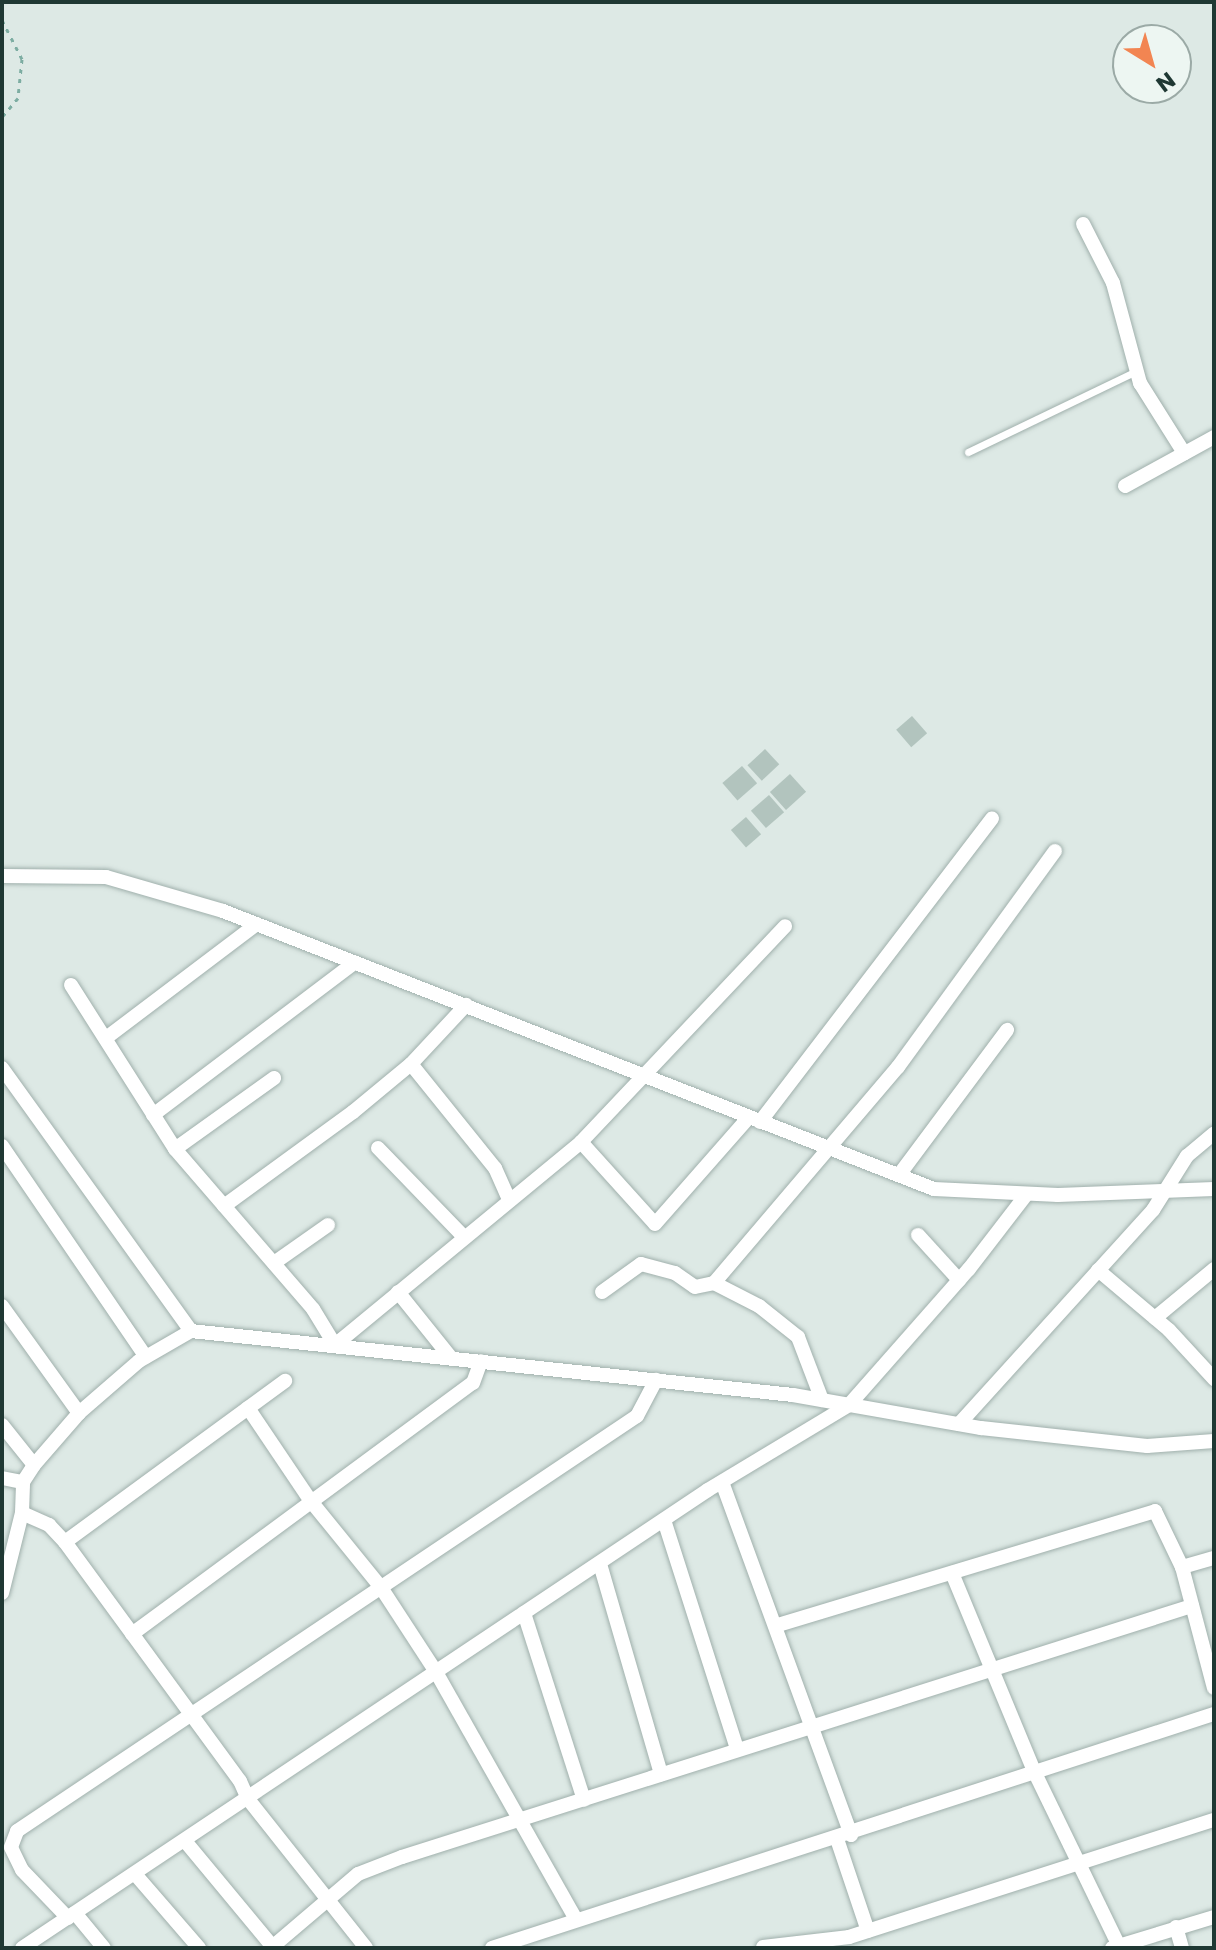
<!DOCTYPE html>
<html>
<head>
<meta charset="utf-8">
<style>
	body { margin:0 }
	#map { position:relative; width:1216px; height:1950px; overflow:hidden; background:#dde9e5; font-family:Poppins,sans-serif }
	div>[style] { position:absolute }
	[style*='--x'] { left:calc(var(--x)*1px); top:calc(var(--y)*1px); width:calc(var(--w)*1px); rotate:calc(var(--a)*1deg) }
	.building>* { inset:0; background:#b2c4be; transform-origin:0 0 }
	.path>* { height:3px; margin-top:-1.5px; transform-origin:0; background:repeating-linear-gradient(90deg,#7dada2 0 4px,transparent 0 10px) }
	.roads { filter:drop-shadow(0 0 2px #a0b0ac) drop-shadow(0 0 2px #a0b0ac) }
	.lane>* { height:7px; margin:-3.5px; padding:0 3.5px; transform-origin:3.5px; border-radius:3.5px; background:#fff }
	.street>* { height:14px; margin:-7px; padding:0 7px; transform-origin:7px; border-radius:7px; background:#fff }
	span { translate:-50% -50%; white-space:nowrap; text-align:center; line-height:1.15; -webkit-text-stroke:6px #edf6f2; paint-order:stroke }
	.frame { position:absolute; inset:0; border:4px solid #1f3833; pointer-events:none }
	.north { position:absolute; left:1112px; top:24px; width:80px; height:80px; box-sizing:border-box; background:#edf6f2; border:2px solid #9baaa6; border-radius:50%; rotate:143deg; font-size:22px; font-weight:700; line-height:32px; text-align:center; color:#1f3833 }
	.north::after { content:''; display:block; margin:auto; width:28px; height:36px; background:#f28552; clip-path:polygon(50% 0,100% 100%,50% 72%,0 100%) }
</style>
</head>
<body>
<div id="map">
	<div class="building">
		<i style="left:912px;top:716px;width:23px;height:21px;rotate:49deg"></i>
		<i style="left:765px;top:749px;width:21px;height:24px;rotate:47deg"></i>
		<i style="left:742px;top:766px;width:23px;height:26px;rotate:49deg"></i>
		<i style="left:790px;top:774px;width:24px;height:27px;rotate:48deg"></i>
		<i style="left:769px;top:795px;width:23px;height:24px;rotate:49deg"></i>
		<i style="left:746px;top:817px;width:23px;height:20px;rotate:49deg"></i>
	</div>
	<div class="path">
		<i style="--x:2;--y:20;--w:44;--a:62.9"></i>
		<i style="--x:22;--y:59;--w:39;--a:96"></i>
		<i style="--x:18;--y:98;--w:25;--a:130"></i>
	</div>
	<div class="roads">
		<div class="lane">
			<i style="--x:968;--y:452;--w:187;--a:-25.7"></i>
		</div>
		<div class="street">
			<i style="--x:1083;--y:224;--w:66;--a:63"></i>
			<i style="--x:1113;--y:283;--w:104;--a:74.9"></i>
			<i style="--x:1140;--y:383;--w:83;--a:57.8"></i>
			<i style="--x:1125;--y:486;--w:102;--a:-28.8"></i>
			<i style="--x:2;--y:876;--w:104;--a:0.6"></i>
			<i style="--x:106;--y:877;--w:122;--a:16.2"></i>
			<i style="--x:223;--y:911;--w:763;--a:21.36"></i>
			<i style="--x:934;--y:1189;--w:124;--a:2.8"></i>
			<i style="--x:1058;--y:1195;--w:156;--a:-2.2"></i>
			<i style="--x:71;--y:985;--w:194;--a:57.6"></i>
			<i style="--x:175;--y:1149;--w:211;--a:49.2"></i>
			<i style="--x:313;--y:1309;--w:42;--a:58.6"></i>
			<i style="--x:335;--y:1345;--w:319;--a:-39.5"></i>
			<i style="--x:581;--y:1142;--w:297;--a:-46.6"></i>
			<i style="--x:106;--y:1038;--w:189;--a:-37.1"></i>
			<i style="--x:411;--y:1064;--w:134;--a:51.1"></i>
			<i style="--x:495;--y:1168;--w:34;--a:66"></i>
			<i style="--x:2;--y:1068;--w:324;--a:54.3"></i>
			<i style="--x:153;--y:1115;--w:253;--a:-37.1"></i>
			<i style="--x:760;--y:1122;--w:382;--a:-52.6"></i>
			<i style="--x:581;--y:1142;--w:110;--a:47.9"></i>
			<i style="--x:655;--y:1224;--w:141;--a:-48.7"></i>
			<i style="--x:2;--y:1146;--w:255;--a:55.7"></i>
			<i style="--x:378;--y:1148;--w:124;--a:46"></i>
			<i style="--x:175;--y:1149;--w:122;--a:-35.6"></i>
			<i style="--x:899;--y:1175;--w:181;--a:-53.3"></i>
			<i style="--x:224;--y:1206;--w:160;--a:-36.1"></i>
			<i style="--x:353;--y:1112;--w:75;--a:-39.6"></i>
			<i style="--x:411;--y:1064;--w:81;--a:-47"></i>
			<i style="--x:918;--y:1235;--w:61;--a:47.7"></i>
			<i style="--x:274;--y:1263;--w:66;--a:-35.1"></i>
			<i style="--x:1098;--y:1270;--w:93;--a:40.2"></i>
			<i style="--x:1169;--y:1330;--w:67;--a:47.4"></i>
			<i style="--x:714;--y:1283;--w:284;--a:-49.6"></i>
			<i style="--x:898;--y:1067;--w:267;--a:-54"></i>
			<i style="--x:398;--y:1292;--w:85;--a:51.2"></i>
			<i style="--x:602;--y:1292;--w:48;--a:-35.7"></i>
			<i style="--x:641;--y:1264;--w:35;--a:15"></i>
			<i style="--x:675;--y:1273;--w:24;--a:35"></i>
			<i style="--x:695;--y:1287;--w:19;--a:-12"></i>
			<i style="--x:714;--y:1283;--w:51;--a:27.1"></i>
			<i style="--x:759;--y:1306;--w:50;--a:38.5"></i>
			<i style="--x:798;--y:1337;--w:67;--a:69.1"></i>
			<i style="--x:2;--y:1306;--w:132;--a:54.3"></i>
			<i style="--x:1155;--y:1318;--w:77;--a:-39.7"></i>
			<i style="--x:248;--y:1408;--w:111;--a:56"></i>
			<i style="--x:310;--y:1500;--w:111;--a:50.9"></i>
			<i style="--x:380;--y:1586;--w:103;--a:56.9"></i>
			<i style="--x:436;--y:1672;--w:283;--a:60.5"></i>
			<i style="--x:959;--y:1424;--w:289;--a:-47.8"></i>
			<i style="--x:1153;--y:1210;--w:64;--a:-57.8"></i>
			<i style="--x:1187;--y:1156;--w:35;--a:-40"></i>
			<i style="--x:2;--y:1425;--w:51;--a:51.3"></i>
			<i style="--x:2;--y:1478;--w:21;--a:11"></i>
			<i style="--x:722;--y:1482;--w:376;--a:69.9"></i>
			<i style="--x:22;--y:1513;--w:30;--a:24"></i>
			<i style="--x:49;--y:1525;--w:23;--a:47"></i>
			<i style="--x:65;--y:1542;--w:296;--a:53.8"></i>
			<i style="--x:240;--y:1781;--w:20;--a:66"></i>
			<i style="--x:248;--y:1799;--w:190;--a:51.6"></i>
			<i style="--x:664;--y:1520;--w:240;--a:72.3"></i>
			<i style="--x:65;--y:1542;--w:273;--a:-36.2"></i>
			<i style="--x:600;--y:1564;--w:219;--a:73.8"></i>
			<i style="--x:1182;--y:1567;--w:33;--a:-16"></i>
			<i style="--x:952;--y:1573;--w:217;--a:67.5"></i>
			<i style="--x:1035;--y:1773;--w:190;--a:64.1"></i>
			<i style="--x:2;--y:1593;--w:82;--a:-76"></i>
			<i style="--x:22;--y:1513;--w:31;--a:-88"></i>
			<i style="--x:23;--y:1482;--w:20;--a:-57"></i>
			<i style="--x:34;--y:1465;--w:69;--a:-49.1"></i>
			<i style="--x:79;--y:1413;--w:79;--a:-40.9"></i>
			<i style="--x:139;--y:1361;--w:60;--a:-30"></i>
			<i style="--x:191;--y:1331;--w:605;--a:6.07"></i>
			<i style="--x:793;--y:1395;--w:191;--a:10"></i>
			<i style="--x:981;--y:1428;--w:167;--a:6.2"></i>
			<i style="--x:1147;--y:1446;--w:67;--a:-4.3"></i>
			<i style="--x:524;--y:1613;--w:196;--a:72.2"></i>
			<i style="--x:778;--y:1625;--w:394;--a:-16.8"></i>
			<i style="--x:1155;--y:1511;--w:62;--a:64.3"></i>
			<i style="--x:1182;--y:1567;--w:125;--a:75.2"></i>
			<i style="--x:132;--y:1634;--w:423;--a:-36.4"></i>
			<i style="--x:473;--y:1383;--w:23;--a:-70"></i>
			<i style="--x:837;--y:1839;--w:97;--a:71.4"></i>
			<i style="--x:185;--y:1841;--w:138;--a:50.3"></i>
			<i style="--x:135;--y:1874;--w:98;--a:49.1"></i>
			<i style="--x:75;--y:1913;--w:45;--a:50.4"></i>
			<i style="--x:68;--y:1918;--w:66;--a:-133.8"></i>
			<i style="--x:22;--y:1870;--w:25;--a:-116"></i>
			<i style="--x:11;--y:1847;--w:17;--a:-69"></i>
			<i style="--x:17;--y:1831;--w:746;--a:-33.8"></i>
			<i style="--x:637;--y:1416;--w:41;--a:-62.2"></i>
			<i style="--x:1176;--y:1927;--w:22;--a:74"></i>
			<i style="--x:763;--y:1947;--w:87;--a:-6.6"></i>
			<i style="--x:849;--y:1937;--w:383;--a:-17.8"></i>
			<i style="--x:22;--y:1948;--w:825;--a:-33.73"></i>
			<i style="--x:708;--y:1490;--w:165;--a:-31.1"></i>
			<i style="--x:849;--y:1405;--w:181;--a:-48.6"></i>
			<i style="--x:969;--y:1269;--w:93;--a:-52.4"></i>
			<i style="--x:271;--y:1948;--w:114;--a:-40.4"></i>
			<i style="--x:358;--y:1874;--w:47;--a:-21.1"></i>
			<i style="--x:402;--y:1857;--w:829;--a:-17.63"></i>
			<i style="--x:492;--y:1948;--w:759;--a:-17.96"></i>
			<i style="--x:1112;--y:1948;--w:107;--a:-16.9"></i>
		</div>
	</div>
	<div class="frame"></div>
	<div class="north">N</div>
</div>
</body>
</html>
